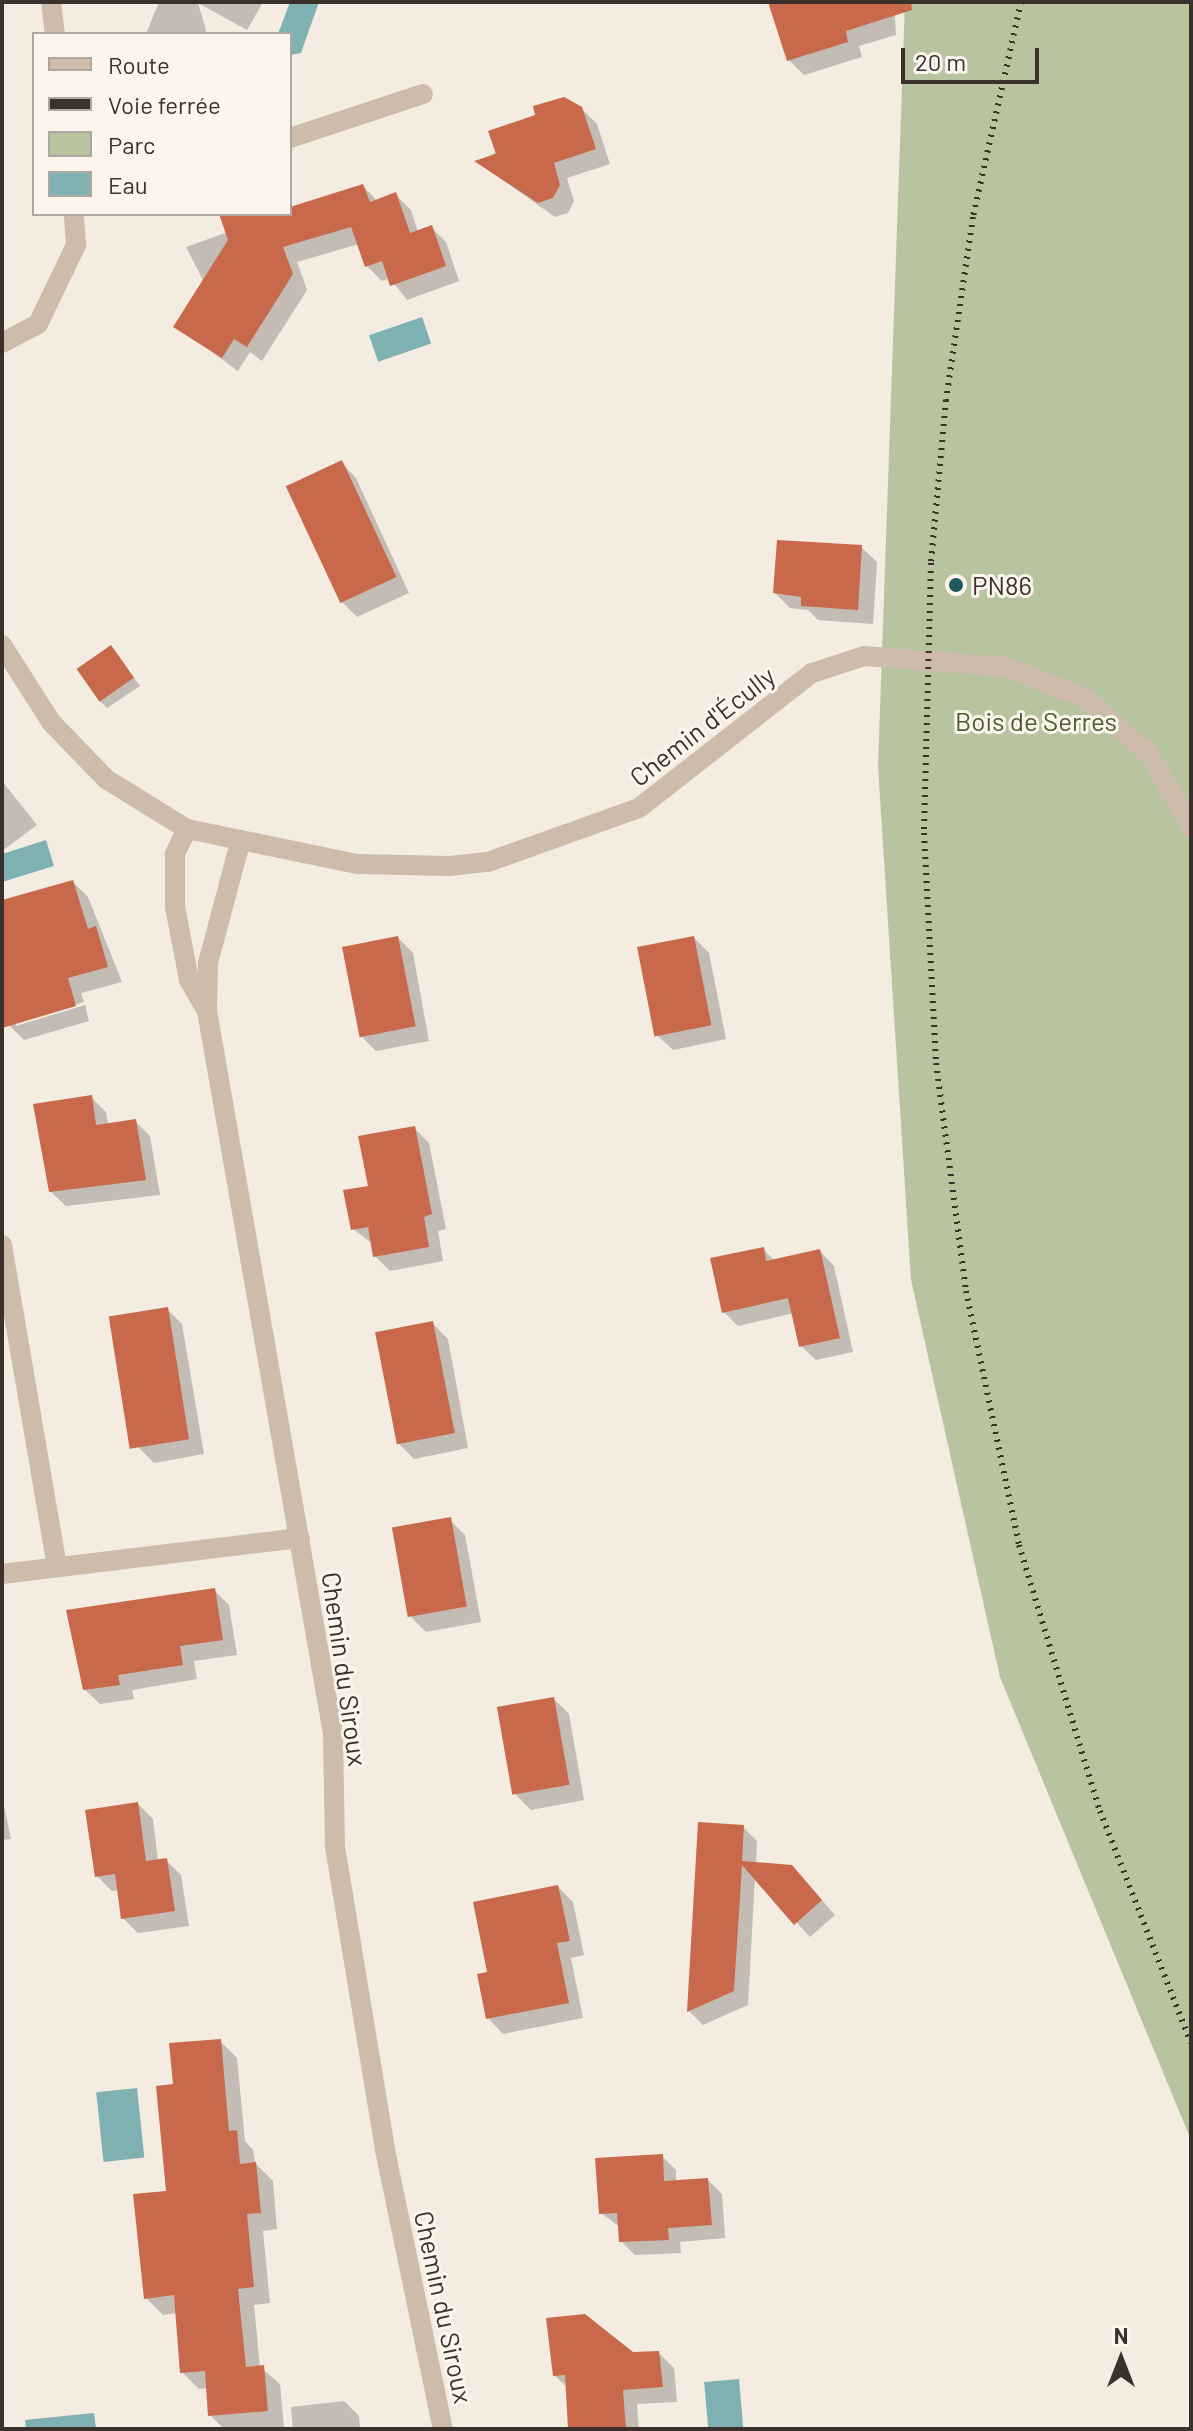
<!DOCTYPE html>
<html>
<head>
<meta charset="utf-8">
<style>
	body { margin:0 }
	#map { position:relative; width:1193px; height:2431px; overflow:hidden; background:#f4ebe1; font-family:Barlow,sans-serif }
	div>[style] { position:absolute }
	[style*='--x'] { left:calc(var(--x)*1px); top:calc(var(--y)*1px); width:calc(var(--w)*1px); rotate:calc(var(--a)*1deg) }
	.green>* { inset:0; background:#b8c4a0 }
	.water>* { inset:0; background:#7fb0b2; transform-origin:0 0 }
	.shadow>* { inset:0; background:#0003 }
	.building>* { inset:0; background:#c8694b; transform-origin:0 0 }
	.service>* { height:20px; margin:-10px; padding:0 10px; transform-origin:10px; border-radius:10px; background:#cdbbac }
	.minor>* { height:20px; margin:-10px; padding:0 10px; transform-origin:10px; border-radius:10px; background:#cdbbac }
	.tertiary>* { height:20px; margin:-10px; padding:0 10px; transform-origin:10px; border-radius:10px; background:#cdbbac }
	.rail>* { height:6px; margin-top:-3px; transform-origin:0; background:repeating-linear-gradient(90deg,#3b302b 0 2px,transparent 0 8px) }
	.dots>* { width:22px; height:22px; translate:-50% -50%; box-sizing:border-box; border:4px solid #fbf5ee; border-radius:50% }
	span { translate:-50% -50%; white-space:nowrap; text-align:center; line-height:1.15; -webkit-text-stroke:6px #fbf5ee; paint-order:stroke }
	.poi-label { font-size:26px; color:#3b302b }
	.left { translate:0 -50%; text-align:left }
	.park-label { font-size:26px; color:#4a5a2e }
	.street-label { font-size:26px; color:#3b302b }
	.frame { position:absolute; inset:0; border:4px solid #3b302b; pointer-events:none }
	.legend { position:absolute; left:32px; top:32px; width:260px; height:184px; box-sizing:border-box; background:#fbf5ee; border:2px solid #aea6a0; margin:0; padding:10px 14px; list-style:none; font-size:24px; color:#3b302b }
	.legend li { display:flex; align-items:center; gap:16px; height:40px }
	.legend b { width:40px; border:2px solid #aea6a0 }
	.north { position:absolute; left:1081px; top:2319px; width:80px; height:80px; -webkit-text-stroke:6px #fbf5ee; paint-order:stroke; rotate:0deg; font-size:22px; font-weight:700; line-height:32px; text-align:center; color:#3b302b }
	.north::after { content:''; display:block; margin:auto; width:28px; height:36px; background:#3b302b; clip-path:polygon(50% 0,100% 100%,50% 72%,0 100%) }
	.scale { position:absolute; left:901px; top:48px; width:138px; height:36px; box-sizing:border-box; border:4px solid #3b302b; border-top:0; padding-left:10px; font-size:24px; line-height:28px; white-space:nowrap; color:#3b302b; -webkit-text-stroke:6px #fbf5ee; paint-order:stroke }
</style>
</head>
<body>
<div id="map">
	<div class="green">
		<i style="clip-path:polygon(905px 2px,1191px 2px,1191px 2140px,1000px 1677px,911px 1280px,878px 766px)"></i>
	</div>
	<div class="water">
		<i style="clip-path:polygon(290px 2px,319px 2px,301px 53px,290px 55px,290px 34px,278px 34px)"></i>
		<i style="left:422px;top:317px;width:28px;height:56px;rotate:71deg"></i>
		<i style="clip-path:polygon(46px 840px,54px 866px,2px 882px,2px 854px)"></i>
		<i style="left:137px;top:2088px;width:70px;height:41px;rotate:84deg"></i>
		<i style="left:739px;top:2379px;width:50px;height:35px;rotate:85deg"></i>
		<i style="clip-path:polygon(94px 2413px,96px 2429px,26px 2429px,25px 2420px)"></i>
	</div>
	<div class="shadow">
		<i style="clip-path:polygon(159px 2px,263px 2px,247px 30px,198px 3px,207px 34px,146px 34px)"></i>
		<i style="clip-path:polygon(770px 2px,894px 2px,896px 35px,859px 46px,862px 57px,804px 75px,789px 60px)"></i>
		<i style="clip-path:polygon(581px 108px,597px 124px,610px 164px,567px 178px,574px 201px,568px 213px,555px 217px,477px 162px)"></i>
		<i style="clip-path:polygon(363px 186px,378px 202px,396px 195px,411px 210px,418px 232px,431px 227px,446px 242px,459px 281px,407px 300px,390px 278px,382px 281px,367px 266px,359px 244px,297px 262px,307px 290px,262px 361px,250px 352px,238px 371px,176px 326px,204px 282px,186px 247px,228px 232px,227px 214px,290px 214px)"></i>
		<i style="clip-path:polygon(341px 462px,356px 478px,409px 593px,357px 617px,342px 602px)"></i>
		<i style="clip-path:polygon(861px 547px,877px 562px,873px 624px,818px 620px,808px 610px,790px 608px,775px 593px)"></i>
		<i style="clip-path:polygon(118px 655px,140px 686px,107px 708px,100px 701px)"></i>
		<i style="clip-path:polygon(2px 781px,37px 825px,2px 851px)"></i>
		<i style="clip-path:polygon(73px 882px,88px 897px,122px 982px,81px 993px,84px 1002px,16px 1022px,16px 1026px,85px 1005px,89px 1021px,24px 1040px,9px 1025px,2px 1001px,2px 902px)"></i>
		<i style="clip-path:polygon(398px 938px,413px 953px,429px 1041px,376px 1051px,361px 1036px)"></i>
		<i style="clip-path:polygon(694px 938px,709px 953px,726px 1039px,673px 1050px,657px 1035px)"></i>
		<i style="clip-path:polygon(91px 1097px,106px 1112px,108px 1125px,135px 1121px,150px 1136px,160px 1195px,66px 1206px,50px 1191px)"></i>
		<i style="clip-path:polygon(414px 1128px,429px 1143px,446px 1229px,438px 1231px,443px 1261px,390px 1271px,375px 1256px,373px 1244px,353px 1229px,370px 1187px)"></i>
		<i style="clip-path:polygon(763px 1249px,775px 1261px,820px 1251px,834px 1266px,853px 1352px,816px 1360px,801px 1346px,794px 1313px,738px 1326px,724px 1312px)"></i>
		<i style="clip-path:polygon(167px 1309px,182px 1324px,204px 1454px,154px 1463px,139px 1448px,111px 1318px)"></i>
		<i style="clip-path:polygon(433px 1324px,448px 1339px,468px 1448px,414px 1459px,399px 1444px)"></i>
		<i style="clip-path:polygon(450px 1520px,465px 1535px,481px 1622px,426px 1632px,411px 1617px)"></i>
		<i style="clip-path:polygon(214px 1590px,229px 1605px,237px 1655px,194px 1661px,197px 1679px,132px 1690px,134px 1699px,100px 1704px,84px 1689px)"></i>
		<i style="clip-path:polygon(554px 1699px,569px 1714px,584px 1800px,531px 1810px,516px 1795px)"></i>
		<i style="clip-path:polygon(2px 1796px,11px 1839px,2px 1840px)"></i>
		<i style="clip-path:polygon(138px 1804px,153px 1819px,158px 1861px,166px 1860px,181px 1875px,189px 1926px,138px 1933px,123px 1918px,119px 1890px,112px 1891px,97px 1876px)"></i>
		<i style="clip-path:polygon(700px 1824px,743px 1827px,757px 1841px,756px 1864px,806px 1882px,835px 1915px,810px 1937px,755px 1877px,748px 2005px,703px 2025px,690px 2012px)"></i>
		<i style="clip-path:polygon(558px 1887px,573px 1902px,584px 1955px,571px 1958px,583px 2018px,503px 2034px,488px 2018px,490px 1973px)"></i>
		<i style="clip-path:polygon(220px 2041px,237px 2058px,245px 2141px,253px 2150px,255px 2163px,273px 2181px,277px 2229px,263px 2231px,270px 2303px,254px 2305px,260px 2367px,280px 2384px,284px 2428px,224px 2429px,210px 2415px,208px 2388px,199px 2389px,182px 2372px,177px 2313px,163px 2315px,146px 2298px,168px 2193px,175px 2086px)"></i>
		<i style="clip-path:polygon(662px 2156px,676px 2170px,676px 2182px,708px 2180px,722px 2194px,725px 2238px,680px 2242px,681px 2253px,635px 2255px,621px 2241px,620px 2227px,601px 2213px)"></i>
		<i style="clip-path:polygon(659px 2353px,674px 2368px,677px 2402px,637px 2404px,639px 2429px,570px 2429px,568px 2388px,554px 2375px,632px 2354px)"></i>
		<i style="clip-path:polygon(344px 2401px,359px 2416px,360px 2429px,293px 2429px,291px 2407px)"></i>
	</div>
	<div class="building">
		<i style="clip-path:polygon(768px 2px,911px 2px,912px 10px,846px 31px,848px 42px,787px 61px)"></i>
		<i style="clip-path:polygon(564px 97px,582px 107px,596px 149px,554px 163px,560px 185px,553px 198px,538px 203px,474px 161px,496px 154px,488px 131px,535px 115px,533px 106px)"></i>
		<i style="clip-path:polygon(363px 184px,370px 202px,396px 192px,410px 233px,432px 225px,446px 266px,390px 286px,382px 261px,365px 267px,351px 227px,283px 247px,293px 274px,247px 347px,234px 339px,222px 358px,173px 327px,228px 240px,219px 214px,290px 214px,290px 207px)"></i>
		<i style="left:342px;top:460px;width:129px;height:62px;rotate:65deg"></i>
		<i style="clip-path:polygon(777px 540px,862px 545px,858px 610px,801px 606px,801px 597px,773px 593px)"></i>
		<i style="left:111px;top:645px;width:40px;height:42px;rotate:55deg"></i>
		<i style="clip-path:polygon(73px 880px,88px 929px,96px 926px,108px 967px,68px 978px,76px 1006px,2px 1028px,2px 900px)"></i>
		<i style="left:398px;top:936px;width:92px;height:57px;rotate:79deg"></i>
		<i style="left:694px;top:936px;width:91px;height:58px;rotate:79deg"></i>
		<i style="clip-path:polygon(92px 1095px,96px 1125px,136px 1119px,146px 1180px,49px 1192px,33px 1104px)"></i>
		<i style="clip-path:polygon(415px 1126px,432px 1214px,424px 1217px,429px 1247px,373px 1257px,368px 1227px,351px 1230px,343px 1190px,368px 1186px,358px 1136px)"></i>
		<i style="clip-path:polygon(764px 1247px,766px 1261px,820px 1249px,840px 1338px,799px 1347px,788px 1298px,722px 1313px,710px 1258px)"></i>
		<i style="left:168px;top:1307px;width:134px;height:60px;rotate:81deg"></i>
		<i style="left:433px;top:1321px;width:114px;height:59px;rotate:79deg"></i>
		<i style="left:451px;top:1517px;width:91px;height:60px;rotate:80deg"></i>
		<i style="clip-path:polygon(215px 1588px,223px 1640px,180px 1646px,183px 1665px,118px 1675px,120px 1685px,83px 1690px,66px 1610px)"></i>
		<i style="left:554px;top:1697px;width:89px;height:58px;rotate:80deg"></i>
		<i style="clip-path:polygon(138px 1802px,146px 1861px,167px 1858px,175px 1911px,121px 1919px,115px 1874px,95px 1877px,85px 1810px)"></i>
		<i style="clip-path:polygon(698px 1822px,744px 1825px,742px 1861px,792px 1865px,822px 1900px,794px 1925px,742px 1865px,734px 1991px,687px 2012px)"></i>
		<i style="clip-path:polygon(558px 1885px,570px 1941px,557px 1943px,569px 2003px,486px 2019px,477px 1974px,487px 1972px,473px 1902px)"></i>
		<i style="clip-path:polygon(221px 2039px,229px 2131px,237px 2130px,240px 2164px,256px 2162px,261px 2213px,247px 2214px,254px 2287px,238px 2289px,246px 2367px,264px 2365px,268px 2411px,208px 2416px,205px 2371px,180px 2373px,174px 2295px,144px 2299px,133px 2194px,166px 2191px,156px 2086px,173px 2084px,169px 2043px)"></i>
		<i style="clip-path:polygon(663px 2154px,664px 2181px,708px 2178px,712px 2225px,668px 2228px,669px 2240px,619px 2242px,617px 2213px,599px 2214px,595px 2158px)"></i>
		<i style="clip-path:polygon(585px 2314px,633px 2352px,659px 2351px,663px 2387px,623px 2390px,626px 2429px,568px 2429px,565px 2375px,553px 2376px,546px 2318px)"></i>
	</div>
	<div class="service">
		<i style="--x:290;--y:138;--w:140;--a:-18.3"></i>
		<i style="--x:2;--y:1245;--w:327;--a:80.3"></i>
		<i style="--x:2;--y:1574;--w:300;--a:-6.9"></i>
	</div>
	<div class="minor">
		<i style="--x:51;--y:2;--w:32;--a:83"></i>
		<i style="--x:2;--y:343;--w:41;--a:-27.8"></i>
		<i style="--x:38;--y:324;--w:88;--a:-64.3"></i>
		<i style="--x:76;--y:245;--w:31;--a:-94"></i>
		<i style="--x:187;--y:829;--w:28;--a:116"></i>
		<i style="--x:175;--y:854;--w:53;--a:90"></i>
		<i style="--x:175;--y:907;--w:74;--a:79.1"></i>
		<i style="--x:189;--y:980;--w:36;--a:60"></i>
		<i style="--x:207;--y:1011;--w:48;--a:-88.8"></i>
		<i style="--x:208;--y:963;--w:124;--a:-75.1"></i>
		<i style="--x:449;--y:866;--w:39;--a:-6"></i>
		<i style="--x:488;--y:862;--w:160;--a:-19.7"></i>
		<i style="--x:639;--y:808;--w:219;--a:-38"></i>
		<i style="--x:812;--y:673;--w:55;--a:-18.1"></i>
		<i style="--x:864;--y:656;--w:142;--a:4.4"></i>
		<i style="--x:1006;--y:667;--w:85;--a:21.4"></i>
		<i style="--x:1085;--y:698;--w:86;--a:41.2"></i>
		<i style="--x:1150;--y:755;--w:83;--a:60.3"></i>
		<i style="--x:207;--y:1011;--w:734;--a:80.11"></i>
		<i style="--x:333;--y:1734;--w:113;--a:89"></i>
		<i style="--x:335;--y:1847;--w:307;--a:80.6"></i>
		<i style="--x:385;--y:2150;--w:285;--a:78.3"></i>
	</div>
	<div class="tertiary">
		<i style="--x:2;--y:645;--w:91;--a:57.5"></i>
		<i style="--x:51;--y:722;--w:79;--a:46"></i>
		<i style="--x:106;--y:779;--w:95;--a:31.7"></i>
		<i style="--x:187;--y:829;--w:175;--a:11.6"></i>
		<i style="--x:358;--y:864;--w:91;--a:1.3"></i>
	</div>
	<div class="rail">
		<i style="--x:1021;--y:2;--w:220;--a:102.6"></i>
		<i style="--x:973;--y:217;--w:185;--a:98.4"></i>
		<i style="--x:946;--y:400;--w:164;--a:95.3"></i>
		<i style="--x:931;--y:563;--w:270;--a:91.5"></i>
		<i style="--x:924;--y:833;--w:230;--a:87"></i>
		<i style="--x:936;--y:1063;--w:230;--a:82.5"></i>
		<i style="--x:966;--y:1291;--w:259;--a:78.2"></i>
		<i style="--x:1019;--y:1545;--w:278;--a:73.1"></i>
		<i style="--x:1100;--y:1811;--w:249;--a:68.6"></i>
	</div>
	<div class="dots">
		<i style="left:956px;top:585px;background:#1f5a5e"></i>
	</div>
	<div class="poi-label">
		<span class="left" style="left:972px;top:585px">PN86</span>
	</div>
	<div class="park-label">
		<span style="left:1036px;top:721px">Bois de Serres</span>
	</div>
	<div class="street-label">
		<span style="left:702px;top:726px;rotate:-38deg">Chemin d'Écully</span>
		<span style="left:345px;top:1669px;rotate:82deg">Chemin du Siroux</span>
		<span style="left:444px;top:2307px;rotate:78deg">Chemin du Siroux</span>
	</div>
	<div class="frame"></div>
	<ul class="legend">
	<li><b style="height:10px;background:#cdbbac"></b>Route</li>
	<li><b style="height:10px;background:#3b302b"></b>Voie ferrée</li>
	<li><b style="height:22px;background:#b8c4a0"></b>Parc</li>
	<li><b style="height:22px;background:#7fb0b2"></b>Eau</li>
	</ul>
	<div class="north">N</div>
	<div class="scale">20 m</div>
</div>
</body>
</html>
